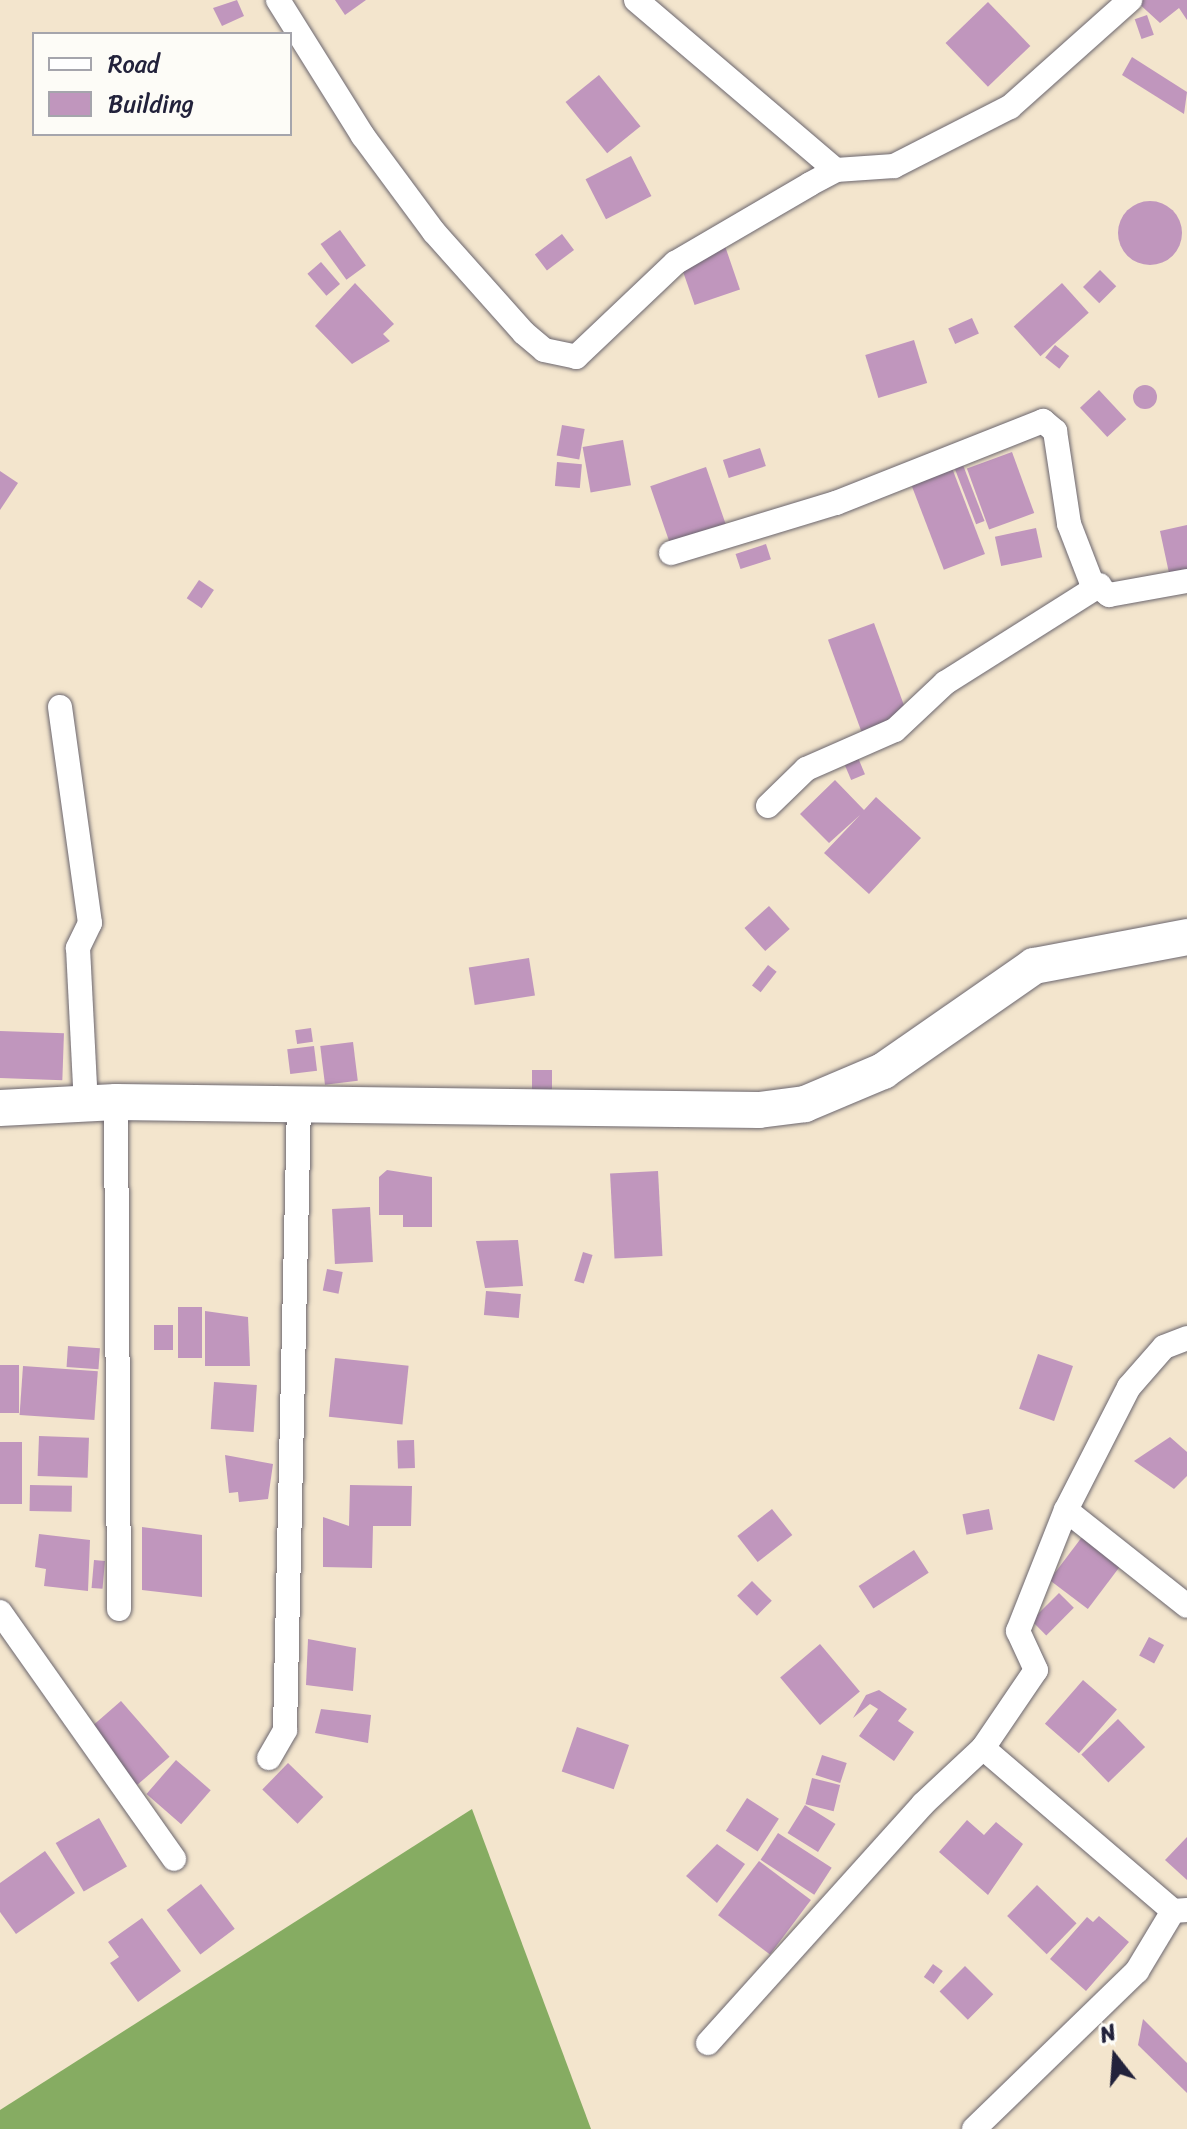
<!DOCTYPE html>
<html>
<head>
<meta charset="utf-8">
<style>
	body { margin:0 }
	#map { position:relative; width:1187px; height:2129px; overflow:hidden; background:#f3e5cd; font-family:Sriracha,sans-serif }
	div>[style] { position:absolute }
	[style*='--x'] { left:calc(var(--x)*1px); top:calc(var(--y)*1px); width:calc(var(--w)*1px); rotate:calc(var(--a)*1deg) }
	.forest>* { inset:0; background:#86ac62 }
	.building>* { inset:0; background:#c096bd; transform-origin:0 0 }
	.round { border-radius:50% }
	.roads { filter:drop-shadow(0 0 2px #6b666e) drop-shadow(0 0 2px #6b666e) }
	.street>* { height:24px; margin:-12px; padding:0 12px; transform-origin:12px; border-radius:12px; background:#fff }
	.secondary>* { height:36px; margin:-18px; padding:0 18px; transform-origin:18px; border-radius:18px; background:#fff }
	span { translate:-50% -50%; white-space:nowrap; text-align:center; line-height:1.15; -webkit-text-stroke:6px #fdfcf7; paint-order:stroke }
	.legend { position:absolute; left:32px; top:32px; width:260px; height:104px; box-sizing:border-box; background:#fdfcf7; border:2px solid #a5a5ac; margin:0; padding:10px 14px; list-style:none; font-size:24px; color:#22223b }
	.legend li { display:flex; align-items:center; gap:16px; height:40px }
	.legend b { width:40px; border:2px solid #a5a5ac }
	.north { position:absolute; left:1075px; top:2017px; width:80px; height:80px; -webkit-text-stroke:6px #fdfcf7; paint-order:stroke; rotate:343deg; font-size:22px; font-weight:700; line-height:32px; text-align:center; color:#22223b }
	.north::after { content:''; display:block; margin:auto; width:28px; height:36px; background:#22223b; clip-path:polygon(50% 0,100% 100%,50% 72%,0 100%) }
</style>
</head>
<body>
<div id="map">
	<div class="forest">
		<i style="clip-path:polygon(472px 1809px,591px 2129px,0 2129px,0 2110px)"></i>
	</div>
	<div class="building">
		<i style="clip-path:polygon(237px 0,244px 16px,222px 26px,213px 8px)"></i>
		<i style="clip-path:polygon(335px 0,366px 0,345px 15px)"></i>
		<i style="clip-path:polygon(1135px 0,1187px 0,1187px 20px,1179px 8px,1160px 23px)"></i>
		<i style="left:988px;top:2px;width:61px;height:59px;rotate:46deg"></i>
		<i style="left:1147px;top:15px;width:21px;height:13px;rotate:71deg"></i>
		<i style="clip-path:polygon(1132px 57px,1187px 92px,1184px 114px,1122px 75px)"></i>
		<i style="left:599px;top:75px;width:66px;height:43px;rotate:51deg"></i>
		<i style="left:631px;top:156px;width:45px;height:51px;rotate:63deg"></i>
		<i class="round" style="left:1118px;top:201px;width:64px;height:64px"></i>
		<i style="left:340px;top:230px;width:44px;height:24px;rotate:54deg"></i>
		<i style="left:562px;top:234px;width:20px;height:34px;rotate:53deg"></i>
		<i style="left:725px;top:246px;width:46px;height:48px;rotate:71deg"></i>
		<i style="left:321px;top:262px;width:29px;height:18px;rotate:49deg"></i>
		<i style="left:1100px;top:270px;width:23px;height:24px;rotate:45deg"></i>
		<i style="clip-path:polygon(355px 283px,394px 324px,383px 334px,390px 341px,352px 364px,315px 326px)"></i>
		<i style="left:1062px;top:283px;width:40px;height:65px;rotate:48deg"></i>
		<i style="left:972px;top:318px;width:17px;height:26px;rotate:66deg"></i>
		<i style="left:914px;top:340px;width:45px;height:51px;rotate:73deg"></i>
		<i style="left:1055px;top:345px;width:18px;height:16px;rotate:38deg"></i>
		<i class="round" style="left:1133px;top:385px;width:24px;height:24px"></i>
		<i style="left:1099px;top:390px;width:40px;height:26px;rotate:47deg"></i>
		<i style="left:562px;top:425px;width:23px;height:31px;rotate:10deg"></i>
		<i style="left:623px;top:440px;width:46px;height:41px;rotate:80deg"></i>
		<i style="left:760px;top:448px;width:19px;height:39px;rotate:72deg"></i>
		<i style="left:1012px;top:452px;width:65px;height:48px;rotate:70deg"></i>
		<i style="left:557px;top:462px;width:25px;height:24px;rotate:5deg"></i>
		<i style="left:963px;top:465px;width:60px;height:9px;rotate:69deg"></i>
		<i style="left:706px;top:467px;width:67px;height:59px;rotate:71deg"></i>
		<i style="left:952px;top:468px;width:92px;height:44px;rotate:69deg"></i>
		<i style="clip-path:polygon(0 471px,18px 483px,0 510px)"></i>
		<i style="clip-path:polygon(1187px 525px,1187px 583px,1172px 587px,1160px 531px)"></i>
		<i style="left:1036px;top:528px;width:30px;height:42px;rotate:78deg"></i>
		<i style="left:766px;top:544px;width:16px;height:32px;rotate:72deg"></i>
		<i style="left:199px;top:580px;width:18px;height:22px;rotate:34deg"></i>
		<i style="left:874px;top:623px;width:102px;height:49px;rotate:70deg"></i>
		<i style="left:856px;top:753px;width:23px;height:15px;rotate:67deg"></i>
		<i style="clip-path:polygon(835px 780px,864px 810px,876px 797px,921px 838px,869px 894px,824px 853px,860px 815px,829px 843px,800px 814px)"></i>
		<i style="left:769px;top:906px;width:31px;height:33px;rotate:48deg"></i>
		<i style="left:529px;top:958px;width:38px;height:61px;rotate:81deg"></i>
		<i style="left:768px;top:965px;width:11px;height:26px;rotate:38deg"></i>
		<i style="left:311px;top:1028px;width:14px;height:16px;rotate:82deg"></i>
		<i style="left:0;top:1031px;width:64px;height:47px;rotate:2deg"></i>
		<i style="left:353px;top:1042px;width:39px;height:33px;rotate:83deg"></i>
		<i style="left:314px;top:1046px;width:25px;height:27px;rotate:83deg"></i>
		<i style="left:552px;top:1070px;width:21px;height:20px;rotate:90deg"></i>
		<i style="clip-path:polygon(387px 1170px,432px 1177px,432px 1227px,403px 1227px,403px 1215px,379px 1215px,379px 1177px)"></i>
		<i style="left:658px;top:1171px;width:85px;height:48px;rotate:87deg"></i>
		<i style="left:370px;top:1207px;width:55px;height:38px;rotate:87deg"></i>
		<i style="clip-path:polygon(518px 1240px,523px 1286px,485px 1288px,476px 1241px)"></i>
		<i style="left:583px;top:1252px;width:10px;height:30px;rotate:17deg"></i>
		<i style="left:327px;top:1269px;width:16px;height:22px;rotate:11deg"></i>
		<i style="left:486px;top:1291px;width:35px;height:24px;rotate:5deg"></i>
		<i style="left:178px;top:1307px;width:24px;height:51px"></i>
		<i style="clip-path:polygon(205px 1311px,248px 1317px,250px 1366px,205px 1366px)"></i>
		<i style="left:154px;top:1325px;width:19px;height:25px"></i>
		<i style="left:68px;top:1346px;width:32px;height:21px;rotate:4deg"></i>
		<i style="left:1038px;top:1354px;width:37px;height:58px;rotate:19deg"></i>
		<i style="left:335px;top:1358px;width:74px;height:59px;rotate:6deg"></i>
		<i style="left:0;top:1365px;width:19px;height:48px"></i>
		<i style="left:23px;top:1366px;width:75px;height:49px;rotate:4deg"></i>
		<i style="left:214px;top:1382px;width:43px;height:47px;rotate:4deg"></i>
		<i style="left:39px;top:1436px;width:50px;height:40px;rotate:2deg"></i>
		<i style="clip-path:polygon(1170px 1437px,1187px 1452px,1187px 1476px,1174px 1489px,1134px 1461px)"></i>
		<i style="left:414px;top:1440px;width:28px;height:17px;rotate:88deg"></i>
		<i style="left:22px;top:1442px;width:62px;height:22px;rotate:90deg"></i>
		<i style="clip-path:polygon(225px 1455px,273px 1464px,268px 1499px,239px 1502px,238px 1492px,229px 1493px)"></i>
		<i style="left:30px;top:1485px;width:42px;height:26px;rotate:1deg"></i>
		<i style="clip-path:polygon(350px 1485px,412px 1486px,411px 1526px,373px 1526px,372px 1568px,323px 1567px,323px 1517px,349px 1526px)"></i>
		<i style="left:772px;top:1509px;width:33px;height:44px;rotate:52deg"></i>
		<i style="left:989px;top:1509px;width:21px;height:27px;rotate:79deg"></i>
		<i style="clip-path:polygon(142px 1527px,202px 1535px,202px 1597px,142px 1590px)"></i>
		<i style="left:1085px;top:1533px;width:48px;height:59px;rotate:37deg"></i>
		<i style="clip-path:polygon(39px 1534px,90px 1540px,88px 1591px,44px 1586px,46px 1569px,35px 1567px)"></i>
		<i style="left:914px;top:1550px;width:27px;height:66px;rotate:57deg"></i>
		<i style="left:94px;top:1560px;width:11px;height:28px;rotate:5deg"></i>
		<i style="left:752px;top:1581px;width:28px;height:21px;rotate:45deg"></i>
		<i style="left:1059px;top:1593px;width:21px;height:39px;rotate:45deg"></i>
		<i style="left:1149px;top:1637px;width:17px;height:21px;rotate:28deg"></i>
		<i style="clip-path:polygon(308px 1639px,356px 1648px,353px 1691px,306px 1685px)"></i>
		<i style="left:820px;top:1644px;width:62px;height:52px;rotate:50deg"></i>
		<i style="left:1083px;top:1680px;width:45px;height:58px;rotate:41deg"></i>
		<i style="clip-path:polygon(879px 1690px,907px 1709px,898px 1721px,914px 1732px,894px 1761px,859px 1736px,878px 1709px,870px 1704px,853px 1718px,866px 1695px)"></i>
		<i style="left:121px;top:1701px;width:74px;height:43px;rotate:49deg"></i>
		<i style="clip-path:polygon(321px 1709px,371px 1715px,368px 1743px,315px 1733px)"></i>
		<i style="left:1118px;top:1719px;width:39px;height:51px;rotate:46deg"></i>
		<i style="left:577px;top:1727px;width:55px;height:47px;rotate:19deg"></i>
		<i style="left:822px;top:1755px;width:26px;height:21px;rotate:18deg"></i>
		<i style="left:176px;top:1760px;width:46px;height:45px;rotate:41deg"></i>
		<i style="left:288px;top:1763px;width:49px;height:37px;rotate:44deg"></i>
		<i style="left:812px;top:1778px;width:29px;height:27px;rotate:14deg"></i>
		<i style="left:747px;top:1798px;width:38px;height:39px;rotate:33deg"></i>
		<i style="left:805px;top:1805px;width:36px;height:33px;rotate:32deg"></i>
		<i style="left:99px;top:1818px;width:56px;height:50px;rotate:60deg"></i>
		<i style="clip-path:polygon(967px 1820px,984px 1835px,996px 1822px,1023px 1844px,988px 1895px,939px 1852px)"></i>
		<i style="left:778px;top:1833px;width:64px;height:32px;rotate:33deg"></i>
		<i style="clip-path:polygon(1187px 1837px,1187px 1880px,1165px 1860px)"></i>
		<i style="clip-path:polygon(717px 1844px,745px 1864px,717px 1903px,686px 1876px)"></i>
		<i style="clip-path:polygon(45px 1851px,75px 1893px,16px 1934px,0 1912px,0 1883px)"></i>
		<i style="left:759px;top:1861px;width:65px;height:68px;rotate:37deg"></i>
		<i style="left:201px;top:1884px;width:56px;height:43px;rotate:53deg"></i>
		<i style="left:1037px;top:1885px;width:55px;height:43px;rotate:44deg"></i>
		<i style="clip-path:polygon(1099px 1916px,1129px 1942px,1086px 1991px,1050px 1959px,1087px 1917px,1093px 1922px)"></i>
		<i style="clip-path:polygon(142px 1918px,181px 1971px,138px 2002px,110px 1963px,119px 1957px,108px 1942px)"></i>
		<i style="left:933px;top:1964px;width:12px;height:16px;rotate:35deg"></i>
		<i style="left:965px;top:1966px;width:40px;height:36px;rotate:45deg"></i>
		<i style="clip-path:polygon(1143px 2019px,1187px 2063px,1187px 2093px,1138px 2045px)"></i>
	</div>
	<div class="roads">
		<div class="street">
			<i style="--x:278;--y:0;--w:160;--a:58"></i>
			<i style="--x:363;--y:136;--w:119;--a:53.5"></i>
			<i style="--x:434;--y:232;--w:135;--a:48.3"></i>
			<i style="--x:524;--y:333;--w:26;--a:40"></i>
			<i style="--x:544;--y:350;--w:33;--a:12"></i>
			<i style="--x:576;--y:357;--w:137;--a:-43.5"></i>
			<i style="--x:675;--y:263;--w:156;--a:-30.3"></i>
			<i style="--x:810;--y:184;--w:30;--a:-28"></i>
			<i style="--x:836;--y:170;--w:58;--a:-3.9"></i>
			<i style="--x:894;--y:166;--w:130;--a:-27"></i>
			<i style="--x:1010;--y:107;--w:161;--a:-41.7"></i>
			<i style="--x:636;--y:0;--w:262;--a:40.4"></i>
			<i style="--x:671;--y:553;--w:172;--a:-16.9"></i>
			<i style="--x:836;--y:503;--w:223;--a:-21.6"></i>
			<i style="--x:1043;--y:421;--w:16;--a:40"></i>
			<i style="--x:1055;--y:431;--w:94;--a:81.4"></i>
			<i style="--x:1069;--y:524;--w:61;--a:68.9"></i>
			<i style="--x:1091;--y:581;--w:23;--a:38"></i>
			<i style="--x:1109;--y:595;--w:79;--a:-10.2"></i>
			<i style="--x:60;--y:707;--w:218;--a:82.1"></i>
			<i style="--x:90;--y:923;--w:28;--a:116"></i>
			<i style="--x:78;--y:948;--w:156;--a:87.1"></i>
			<i style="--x:768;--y:806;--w:53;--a:-44.2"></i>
			<i style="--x:806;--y:769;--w:97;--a:-23.7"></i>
			<i style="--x:895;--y:730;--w:69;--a:-43.2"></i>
			<i style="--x:945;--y:683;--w:183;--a:-32.3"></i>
			<i style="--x:116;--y:1102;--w:507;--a:89.66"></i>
			<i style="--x:1066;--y:1510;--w:154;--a:38.4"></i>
			<i style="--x:0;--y:1612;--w:302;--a:54.8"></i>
			<i style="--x:983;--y:1748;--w:250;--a:40.6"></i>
			<i style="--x:1173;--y:1911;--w:14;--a:-4"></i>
			<i style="--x:269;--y:1758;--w:32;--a:-60"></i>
			<i style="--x:285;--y:1730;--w:625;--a:-88.72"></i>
			<i style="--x:708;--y:2043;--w:321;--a:-48"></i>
			<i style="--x:923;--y:1804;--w:82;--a:-43"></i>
			<i style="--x:983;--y:1748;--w:94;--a:-55.8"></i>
			<i style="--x:1036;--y:1670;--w:43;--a:-114.8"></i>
			<i style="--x:1018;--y:1631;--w:130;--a:-68.4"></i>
			<i style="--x:1066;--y:1510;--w:138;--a:-62.9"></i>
			<i style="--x:1129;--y:1387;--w:53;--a:-48.8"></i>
			<i style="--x:1164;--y:1347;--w:25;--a:-21"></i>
			<i style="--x:974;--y:2129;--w:227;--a:-44.1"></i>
			<i style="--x:1137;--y:1971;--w:70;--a:-59"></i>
		</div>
		<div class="secondary">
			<i style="--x:0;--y:1108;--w:116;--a:-3"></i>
			<i style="--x:116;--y:1102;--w:643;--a:0.71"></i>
			<i style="--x:759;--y:1110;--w:46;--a:-7.4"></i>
			<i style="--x:805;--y:1104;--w:85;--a:-22.9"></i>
			<i style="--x:883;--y:1071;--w:184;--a:-34.8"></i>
			<i style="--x:1034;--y:966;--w:156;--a:-10.7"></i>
		</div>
	</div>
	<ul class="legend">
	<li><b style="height:10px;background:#fff"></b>Road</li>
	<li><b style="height:22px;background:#c096bd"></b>Building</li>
	</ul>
	<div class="north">N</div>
</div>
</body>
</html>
